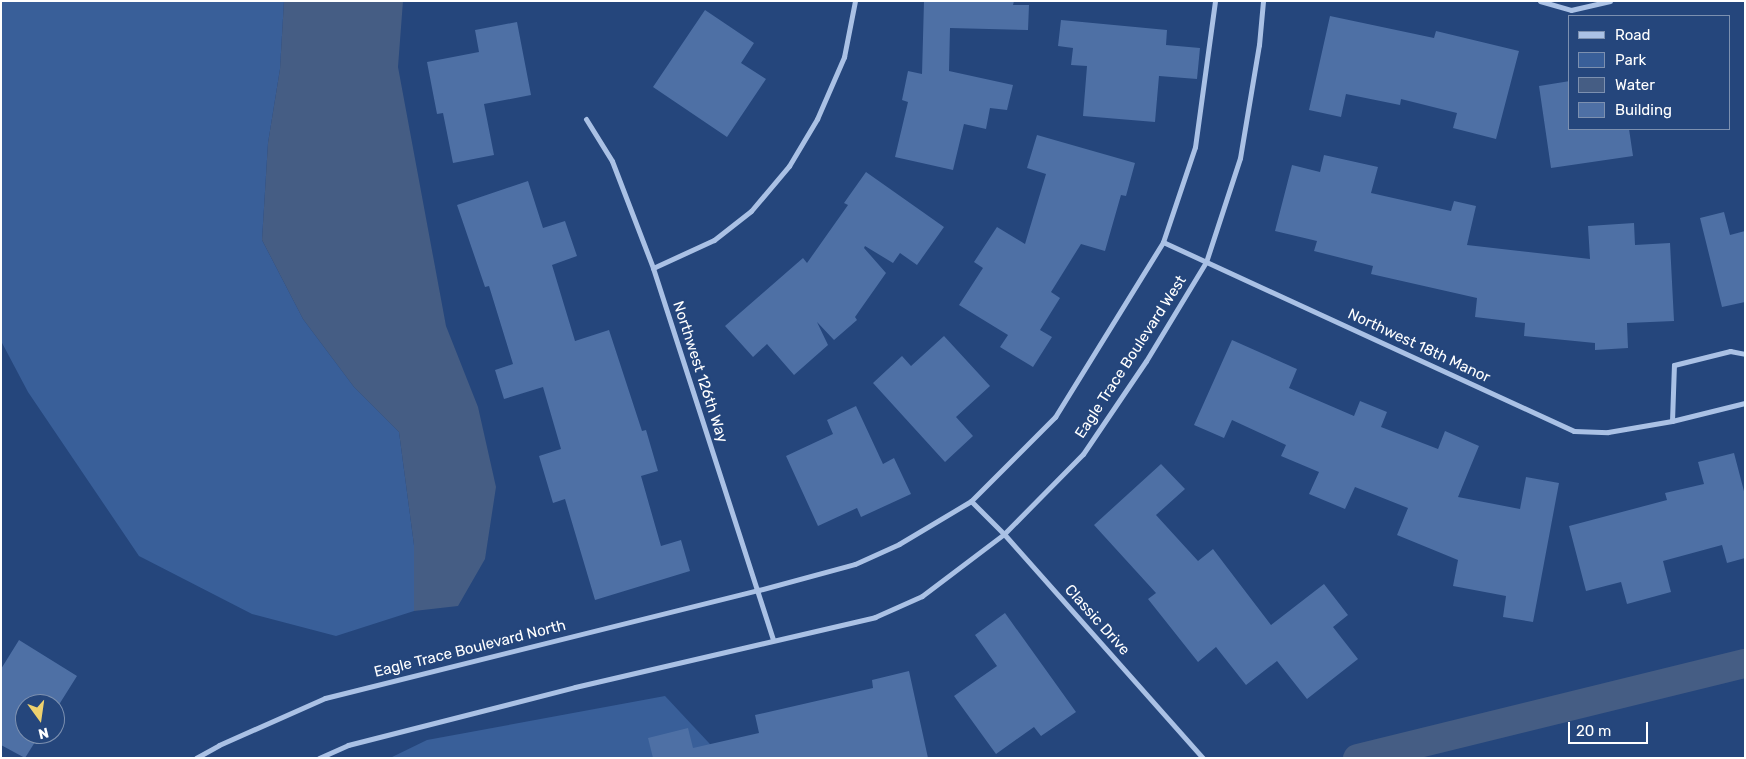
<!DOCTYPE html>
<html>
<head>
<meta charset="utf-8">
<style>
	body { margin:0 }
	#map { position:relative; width:1746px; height:759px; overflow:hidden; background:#25467c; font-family:Rubik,sans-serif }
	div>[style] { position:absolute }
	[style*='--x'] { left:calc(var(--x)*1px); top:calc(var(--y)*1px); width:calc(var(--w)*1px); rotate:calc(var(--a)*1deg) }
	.green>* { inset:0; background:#395f99 }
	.water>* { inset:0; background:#455d84 }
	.canal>* { height:29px; margin:-14.5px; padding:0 14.5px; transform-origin:14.5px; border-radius:14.5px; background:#455d84 }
	.building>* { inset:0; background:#4e70a5 }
	.minor>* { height:5px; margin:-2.5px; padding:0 2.5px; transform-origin:2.5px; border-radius:2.5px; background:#aac1e5 }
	span { translate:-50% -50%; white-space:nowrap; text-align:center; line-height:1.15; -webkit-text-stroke:4px #25467c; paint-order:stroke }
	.street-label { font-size:15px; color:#fff }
	.frame { position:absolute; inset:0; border:2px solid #fff; pointer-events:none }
	.legend { position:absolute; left:1568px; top:15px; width:162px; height:115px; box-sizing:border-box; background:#25467c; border:1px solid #7c90b0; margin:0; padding:6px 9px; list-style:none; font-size:15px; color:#fff }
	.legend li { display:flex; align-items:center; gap:10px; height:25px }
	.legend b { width:25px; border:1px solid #7c90b0 }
	.north { position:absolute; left:15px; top:694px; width:50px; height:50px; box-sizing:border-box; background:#25467c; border:1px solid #7c90b0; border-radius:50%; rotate:166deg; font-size:14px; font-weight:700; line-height:20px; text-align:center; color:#fff }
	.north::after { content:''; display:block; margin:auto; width:18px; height:22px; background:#eed16e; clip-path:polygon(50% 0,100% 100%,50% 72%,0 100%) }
	.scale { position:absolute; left:1568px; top:722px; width:80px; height:22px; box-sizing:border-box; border:2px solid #fff; border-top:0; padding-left:6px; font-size:15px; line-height:18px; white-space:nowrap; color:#fff; -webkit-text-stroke:4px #25467c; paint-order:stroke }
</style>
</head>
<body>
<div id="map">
	<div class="green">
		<i style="clip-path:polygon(1px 1px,284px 1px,280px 69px,268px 143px,262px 240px,303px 319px,354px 387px,399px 432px,414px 545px,414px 611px,336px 636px,252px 614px,139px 556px,28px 392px,1px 341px)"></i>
		<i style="clip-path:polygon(665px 696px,723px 758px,390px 758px,427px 740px)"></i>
	</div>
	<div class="water">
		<i style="clip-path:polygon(284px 1px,403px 1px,398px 67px,446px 326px,478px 407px,496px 487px,485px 559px,458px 606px,414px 611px,414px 545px,399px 432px,354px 387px,303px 319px,262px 240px,268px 143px,280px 69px)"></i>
	</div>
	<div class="canal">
		<i style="--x:1357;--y:758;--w:399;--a:-13.8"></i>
	</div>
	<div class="building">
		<i style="clip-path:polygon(924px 1px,1014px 1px,1013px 5px,1029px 5px,1028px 30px,950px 28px,949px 71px,1013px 85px,1007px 110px,990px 108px,986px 129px,964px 124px,953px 170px,895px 157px,908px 102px,902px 100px,908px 71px,922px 74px)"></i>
		<i style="clip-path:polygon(705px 10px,754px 43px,741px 63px,766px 79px,727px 137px,653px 87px)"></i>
		<i style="clip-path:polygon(1330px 16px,1434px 38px,1436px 31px,1519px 51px,1496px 139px,1453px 128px,1457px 113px,1401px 99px,1400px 105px,1346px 94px,1341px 117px,1309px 110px)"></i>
		<i style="clip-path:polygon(1061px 20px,1167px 30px,1166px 45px,1200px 48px,1197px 79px,1159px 76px,1155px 122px,1083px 116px,1087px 66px,1071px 65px,1073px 48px,1058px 46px)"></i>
		<i style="clip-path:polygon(517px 22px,531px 95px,484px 104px,494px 155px,453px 163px,443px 113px,437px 114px,427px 62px,479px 52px,475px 30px)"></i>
		<i style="clip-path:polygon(1570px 81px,1570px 129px,1629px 129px,1633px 156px,1551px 168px,1539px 86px)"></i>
		<i style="clip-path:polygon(1037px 135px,1135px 163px,1126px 196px,1121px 195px,1105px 251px,1081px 244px,1051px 292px,1060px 298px,1040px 330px,1052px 337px,1033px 367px,1000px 347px,1008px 335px,959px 305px,983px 268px,974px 262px,997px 227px,1025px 244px,1046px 174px,1027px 168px)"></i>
		<i style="clip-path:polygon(1324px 155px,1378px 167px,1371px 193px,1451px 211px,1454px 201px,1476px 206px,1467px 245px,1590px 259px,1588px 226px,1634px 223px,1635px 245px,1670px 243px,1674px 321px,1627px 323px,1628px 348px,1595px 350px,1595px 343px,1524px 336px,1525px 323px,1475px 317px,1477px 298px,1371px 274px,1373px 266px,1314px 251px,1317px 241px,1275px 231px,1292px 165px,1320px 172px)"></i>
		<i style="clip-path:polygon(866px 172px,944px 227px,917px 265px,900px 253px,893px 263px,865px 246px,864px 248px,886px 273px,855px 317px,857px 320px,834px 340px,817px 322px,828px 345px,794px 375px,767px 344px,753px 357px,725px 326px,803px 258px,807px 263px,848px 205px,844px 203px)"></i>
		<i style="clip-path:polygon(528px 181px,543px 228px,565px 221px,577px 256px,552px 265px,575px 341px,609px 330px,642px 431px,646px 430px,658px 471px,641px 476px,661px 546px,681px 540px,690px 571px,595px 600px,565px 499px,553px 503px,539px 456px,561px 449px,543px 387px,504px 399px,495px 370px,513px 364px,489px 286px,485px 287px,457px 205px)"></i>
		<i style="clip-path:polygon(1724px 212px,1730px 235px,1745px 231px,1745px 302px,1722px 307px,1700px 218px)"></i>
		<i style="clip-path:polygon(944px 336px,990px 386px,956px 417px,973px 436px,945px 462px,873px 383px,902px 356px,911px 366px)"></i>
		<i style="clip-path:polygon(1232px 340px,1297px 369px,1289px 388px,1354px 416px,1360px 401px,1387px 412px,1381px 427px,1438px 449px,1445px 431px,1479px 446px,1458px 497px,1520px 509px,1526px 477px,1559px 483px,1533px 622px,1503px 617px,1506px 596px,1453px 586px,1458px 560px,1397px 535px,1408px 508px,1355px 487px,1345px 509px,1309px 494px,1319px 472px,1281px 456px,1286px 445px,1232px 420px,1224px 438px,1194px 425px)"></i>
		<i style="clip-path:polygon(856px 406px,883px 464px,894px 458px,911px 494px,861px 517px,857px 508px,818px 526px,786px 456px,833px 434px,827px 420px)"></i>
		<i style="clip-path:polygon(1734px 453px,1745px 495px,1745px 558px,1727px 563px,1722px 545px,1663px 561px,1671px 592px,1627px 604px,1621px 582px,1586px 591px,1569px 526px,1667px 500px,1665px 493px,1704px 484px,1698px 462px)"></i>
		<i style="clip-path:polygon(1161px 464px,1185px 489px,1156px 515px,1198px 561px,1213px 549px,1271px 625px,1324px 584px,1348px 615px,1333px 627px,1358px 659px,1307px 699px,1277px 661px,1246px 685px,1216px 647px,1198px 662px,1148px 599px,1156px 593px,1094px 525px)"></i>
		<i style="clip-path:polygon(1005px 613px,1076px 712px,1041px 736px,1034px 727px,996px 754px,954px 696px,997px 666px,975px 635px)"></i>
		<i style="clip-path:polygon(19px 640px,77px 676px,55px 711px,55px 704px,25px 704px,25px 734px,40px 734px,25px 758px,1px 745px,1px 669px)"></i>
		<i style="clip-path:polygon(909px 671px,928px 758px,653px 758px,648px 738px,688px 728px,693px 748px,759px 733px,755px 715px,873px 688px,872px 680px)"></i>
	</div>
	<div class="minor">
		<i style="--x:1540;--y:1;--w:32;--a:16"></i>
		<i style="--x:1571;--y:10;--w:40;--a:-13"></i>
		<i style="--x:586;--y:119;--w:49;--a:58.2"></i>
		<i style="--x:612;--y:161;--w:115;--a:69"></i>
		<i style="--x:653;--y:268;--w:390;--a:72.1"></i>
		<i style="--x:1163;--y:242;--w:452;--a:24.7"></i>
		<i style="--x:1574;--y:431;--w:34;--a:2"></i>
		<i style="--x:1608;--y:432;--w:65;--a:-9.8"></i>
		<i style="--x:1672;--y:421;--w:75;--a:-13.9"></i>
		<i style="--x:653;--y:268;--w:67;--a:-24.7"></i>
		<i style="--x:714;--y:240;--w:47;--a:-38.1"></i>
		<i style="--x:751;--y:211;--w:59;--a:-49.8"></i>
		<i style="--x:789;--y:166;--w:55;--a:-59.2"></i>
		<i style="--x:817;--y:119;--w:68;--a:-66.5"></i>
		<i style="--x:844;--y:57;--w:57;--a:-78.9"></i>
		<i style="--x:1672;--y:421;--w:56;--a:-88"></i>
		<i style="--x:1674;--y:365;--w:58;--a:-14"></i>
		<i style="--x:1730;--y:351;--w:15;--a:11"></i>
		<i style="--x:971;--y:501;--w:47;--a:45"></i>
		<i style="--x:1004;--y:534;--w:300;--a:48.4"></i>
		<i style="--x:196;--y:758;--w:26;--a:-29"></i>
		<i style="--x:219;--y:745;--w:116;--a:-23.9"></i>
		<i style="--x:325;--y:698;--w:447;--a:-14"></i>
		<i style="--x:759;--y:590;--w:99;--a:-15.2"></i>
		<i style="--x:855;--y:564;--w:48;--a:-24.4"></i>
		<i style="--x:899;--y:544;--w:84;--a:-30.8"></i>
		<i style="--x:971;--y:501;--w:119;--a:-45"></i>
		<i style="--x:1055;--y:417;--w:206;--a:-58.3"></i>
		<i style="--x:1163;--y:242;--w:100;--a:-71.4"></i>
		<i style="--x:1195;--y:147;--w:147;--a:-82.2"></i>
		<i style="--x:319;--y:758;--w:32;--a:-24"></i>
		<i style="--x:348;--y:745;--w:234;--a:-14.3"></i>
		<i style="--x:575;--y:687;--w:308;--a:-13.1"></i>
		<i style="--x:875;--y:617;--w:51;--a:-24.1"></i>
		<i style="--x:922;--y:596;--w:103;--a:-37.1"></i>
		<i style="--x:1004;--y:534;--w:112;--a:-45.4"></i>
		<i style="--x:1083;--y:454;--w:112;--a:-55.9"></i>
		<i style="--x:1146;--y:361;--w:116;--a:-58.8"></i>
		<i style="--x:1206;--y:262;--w:109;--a:-71.9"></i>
		<i style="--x:1240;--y:158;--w:115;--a:-80.5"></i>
		<i style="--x:1259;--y:45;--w:44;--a:-84.8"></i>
	</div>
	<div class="street-label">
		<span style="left:1419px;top:346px;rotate:25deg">Northwest 18th Manor</span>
		<span style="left:1131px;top:357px;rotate:-57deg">Eagle Trace Boulevard West</span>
		<span style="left:700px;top:372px;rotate:72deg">Northwest 126th Way</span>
		<span style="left:1097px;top:620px;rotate:48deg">Classic Drive</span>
		<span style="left:470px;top:649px;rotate:-14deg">Eagle Trace Boulevard North</span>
	</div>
	<div class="frame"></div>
	<ul class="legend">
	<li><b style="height:6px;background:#aac1e5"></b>Road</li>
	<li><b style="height:14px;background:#395f99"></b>Park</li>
	<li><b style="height:14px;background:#455d84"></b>Water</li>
	<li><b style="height:14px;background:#4e70a5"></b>Building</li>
	</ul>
	<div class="north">N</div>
	<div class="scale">20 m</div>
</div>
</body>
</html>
